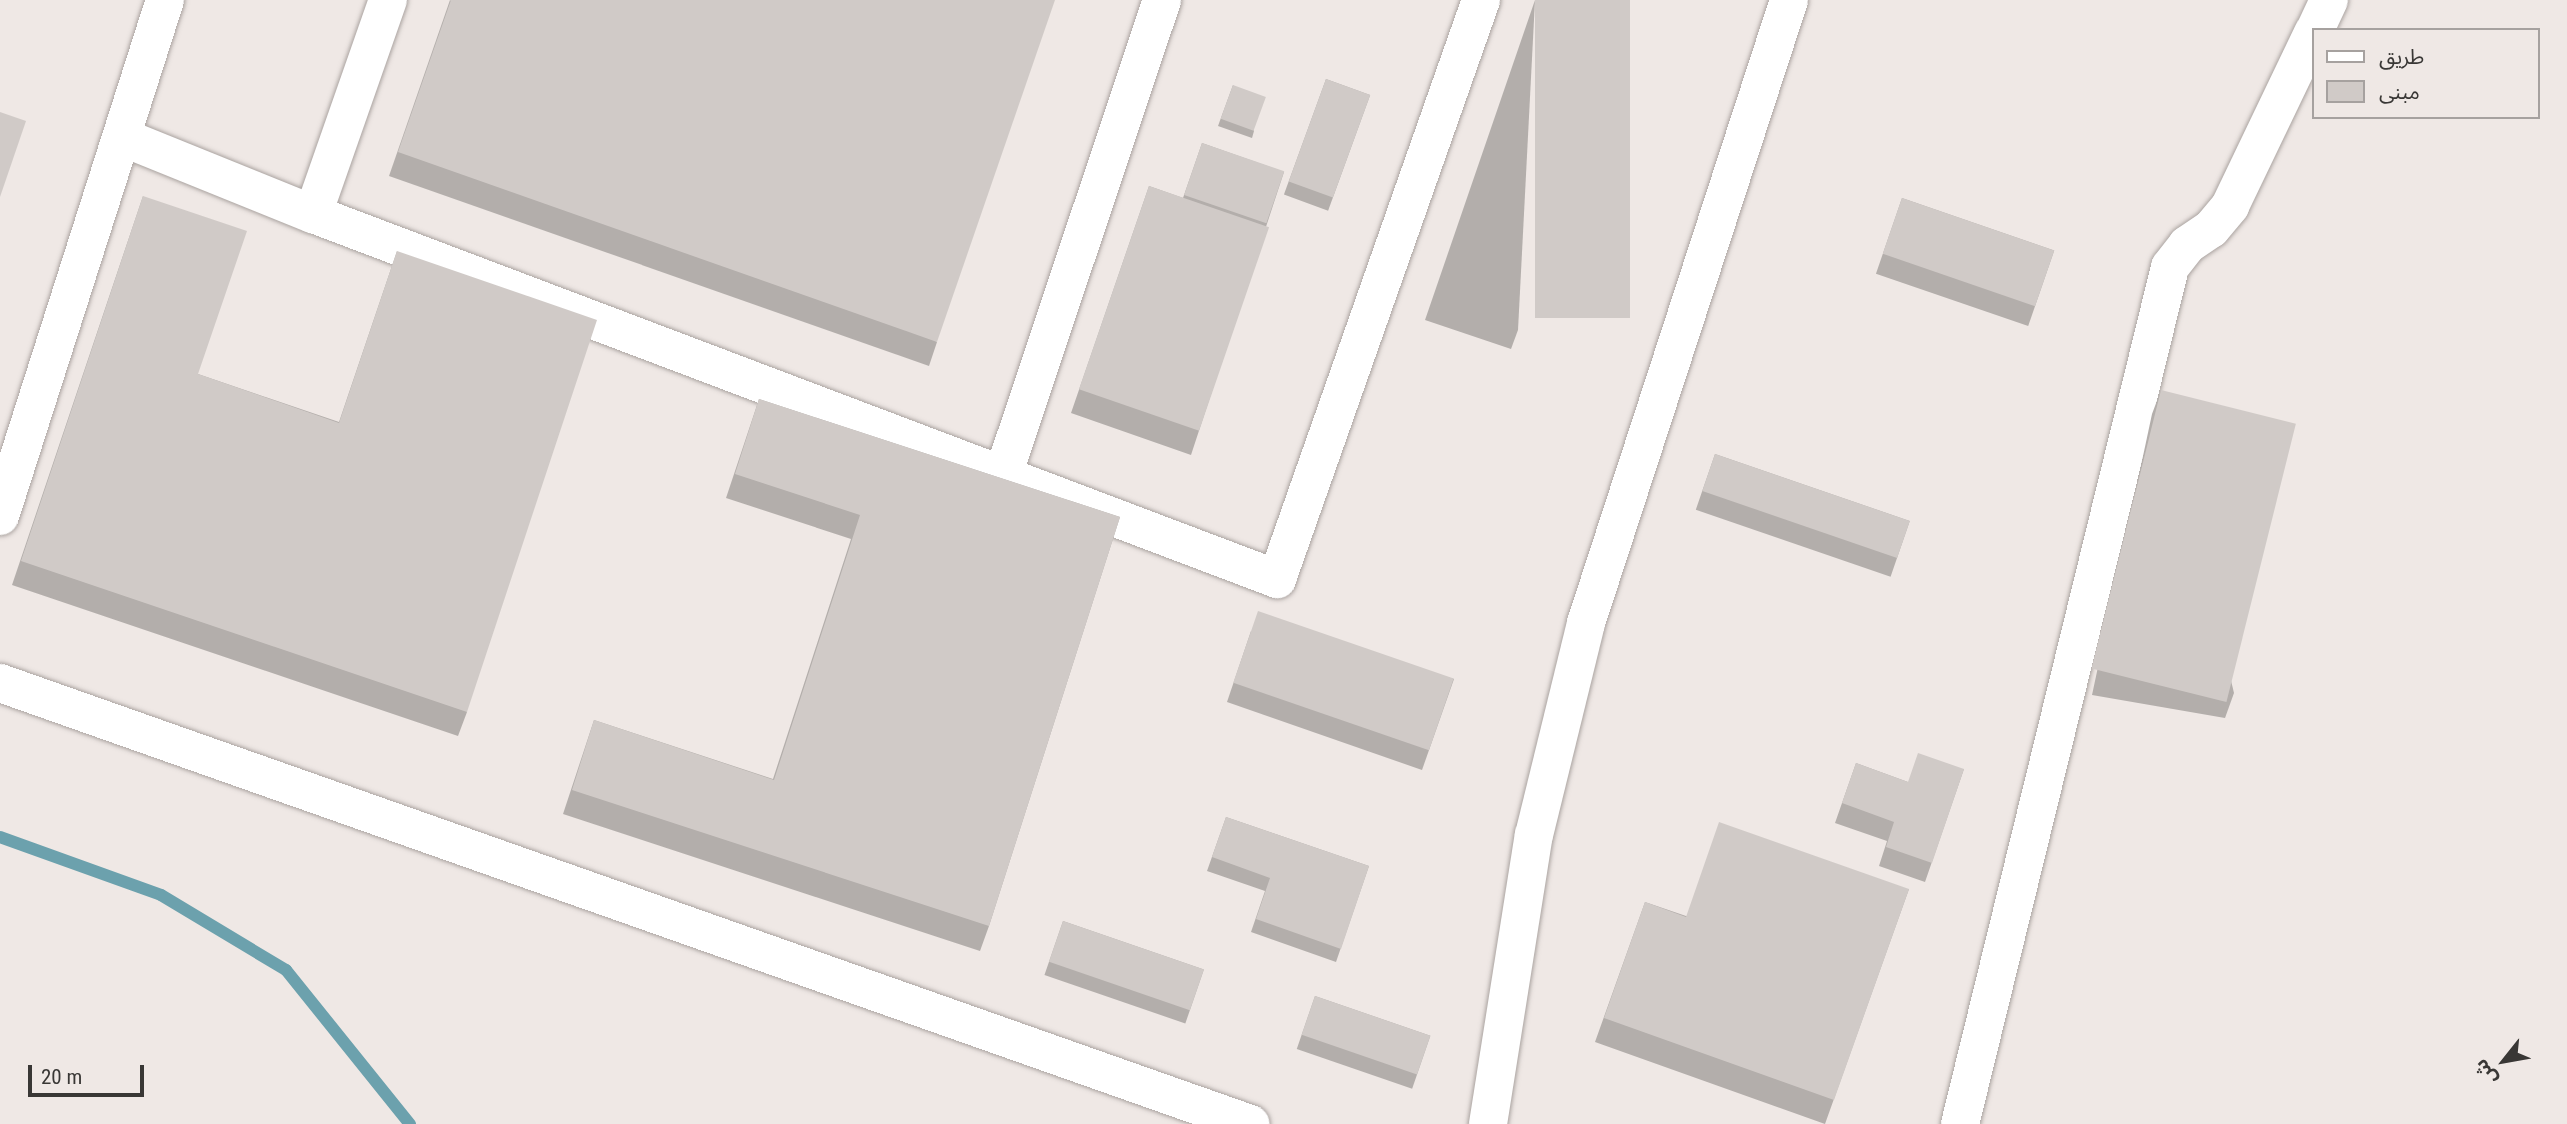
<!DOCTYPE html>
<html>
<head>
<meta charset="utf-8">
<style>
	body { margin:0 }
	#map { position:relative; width:2567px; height:1124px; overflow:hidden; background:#efe8e5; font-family:"Roboto Condensed","Noto Sans Arabic",sans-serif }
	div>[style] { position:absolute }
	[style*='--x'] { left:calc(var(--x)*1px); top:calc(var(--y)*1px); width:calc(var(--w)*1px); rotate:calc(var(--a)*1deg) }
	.stream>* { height:12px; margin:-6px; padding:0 6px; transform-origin:6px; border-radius:6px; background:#6ca1ad }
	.roads { filter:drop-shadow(0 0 2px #aaa3a0) drop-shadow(0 0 2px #aaa3a0) }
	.minor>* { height:38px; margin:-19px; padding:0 19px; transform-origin:19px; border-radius:19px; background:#fff }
	.wall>* { inset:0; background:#b3aeab; transform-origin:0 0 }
	.building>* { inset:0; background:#d0cac7; transform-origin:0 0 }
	span { translate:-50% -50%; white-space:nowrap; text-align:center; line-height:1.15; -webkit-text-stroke:5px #efe8e5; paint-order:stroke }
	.legend { position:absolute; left:2312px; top:28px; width:228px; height:91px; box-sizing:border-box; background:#efe8e5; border:2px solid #a6a19f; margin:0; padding:9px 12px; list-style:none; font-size:21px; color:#393735 }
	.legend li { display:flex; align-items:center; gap:14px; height:35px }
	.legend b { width:35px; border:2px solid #a6a19f }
	.north { position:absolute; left:2469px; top:1026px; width:70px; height:70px; -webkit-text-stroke:5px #efe8e5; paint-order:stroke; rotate:239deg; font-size:19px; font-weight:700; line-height:28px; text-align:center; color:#393735 }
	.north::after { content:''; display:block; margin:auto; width:24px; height:32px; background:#393735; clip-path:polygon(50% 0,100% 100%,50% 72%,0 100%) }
	.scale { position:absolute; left:28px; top:1065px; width:116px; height:32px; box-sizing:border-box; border:4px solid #393735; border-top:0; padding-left:9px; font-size:21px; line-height:24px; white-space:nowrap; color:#393735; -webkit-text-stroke:5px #efe8e5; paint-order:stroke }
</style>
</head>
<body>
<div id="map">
	<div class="stream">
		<i style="--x:0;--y:837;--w:171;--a:19.8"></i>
		<i style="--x:161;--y:895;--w:146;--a:31"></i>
		<i style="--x:286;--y:970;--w:198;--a:51.2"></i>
	</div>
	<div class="roads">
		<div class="minor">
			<i style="--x:2315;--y:30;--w:33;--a:-65"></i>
			<i style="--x:122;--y:137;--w:206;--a:22"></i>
			<i style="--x:313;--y:214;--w:1031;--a:20.74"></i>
			<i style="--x:1277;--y:579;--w:614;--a:-70.59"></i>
			<i style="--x:313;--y:214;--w:227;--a:-70.7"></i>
			<i style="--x:1003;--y:475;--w:501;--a:-71.49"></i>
			<i style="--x:0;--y:516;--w:542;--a:-72.27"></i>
			<i style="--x:0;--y:683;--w:1326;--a:19.43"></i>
			<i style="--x:1488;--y:1124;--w:293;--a:-81"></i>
			<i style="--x:1534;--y:835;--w:218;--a:-76.2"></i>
			<i style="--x:1586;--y:623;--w:655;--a:-71.95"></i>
			<i style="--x:1960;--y:1124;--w:882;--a:-76.23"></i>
			<i style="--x:2170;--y:267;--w:28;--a:-52"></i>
			<i style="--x:2187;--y:245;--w:29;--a:-34"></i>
			<i style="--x:2211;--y:229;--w:30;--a:-50"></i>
			<i style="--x:2230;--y:206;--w:192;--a:-64.4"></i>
		</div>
	</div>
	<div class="wall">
		<i style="clip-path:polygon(450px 0,937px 342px,929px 366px,389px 176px)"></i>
		<i style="clip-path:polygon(1535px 0,1518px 330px,1511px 349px,1425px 320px)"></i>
		<i style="left:1326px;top:79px;width:47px;height:123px;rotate:20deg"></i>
		<i style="clip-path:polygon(1233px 85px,1254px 131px,1252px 138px,1218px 126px)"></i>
		<i style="clip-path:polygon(1202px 143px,1284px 172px,1191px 455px,1071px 413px,1149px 186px,1183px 198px)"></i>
		<i style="clip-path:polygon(143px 196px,198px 374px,339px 422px,397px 251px,467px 712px,458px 736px,12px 585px)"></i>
		<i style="left:1902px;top:198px;width:161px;height:80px;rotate:19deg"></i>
		<i style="clip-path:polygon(2161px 390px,2234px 693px,2225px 718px,2092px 695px,2152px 414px)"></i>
		<i style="clip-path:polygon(759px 399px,1120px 517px,989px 926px,980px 951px,563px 814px,594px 720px,773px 779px,851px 539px,726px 498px)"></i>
		<i style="left:1715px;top:454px;width:206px;height:59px;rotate:19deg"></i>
		<i style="clip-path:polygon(1251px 631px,1454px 679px,1422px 770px,1227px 702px)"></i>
		<i style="clip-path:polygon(1856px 763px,1908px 782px,1964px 769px,1925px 882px,1879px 866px,1887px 841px,1835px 823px)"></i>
		<i style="clip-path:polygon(1226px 817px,1369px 866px,1336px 962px,1251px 932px,1265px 891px,1207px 871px)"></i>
		<i style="clip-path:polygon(1909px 889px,1825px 1124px,1595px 1042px,1645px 902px,1686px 916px)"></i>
		<i style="left:1063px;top:921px;width:149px;height:57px;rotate:19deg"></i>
		<i style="left:1315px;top:996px;width:122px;height:56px;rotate:19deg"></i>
	</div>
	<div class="building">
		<i style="clip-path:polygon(451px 0,1055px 0,937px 342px,398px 152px)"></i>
		<i style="left:1535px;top:0;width:95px;height:318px"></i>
		<i style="left:1326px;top:79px;width:47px;height:109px;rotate:20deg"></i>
		<i style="left:1233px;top:85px;width:35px;height:36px;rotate:20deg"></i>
		<i style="clip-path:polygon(0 112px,26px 121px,0 197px)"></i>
		<i style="left:1202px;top:143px;width:87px;height:55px;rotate:19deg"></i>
		<i style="left:1149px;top:186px;width:127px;height:215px;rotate:19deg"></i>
		<i style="clip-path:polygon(143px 196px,247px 231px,198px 374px,339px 423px,397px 251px,597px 320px,467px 712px,21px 561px)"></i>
		<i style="left:1902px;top:198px;width:161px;height:59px;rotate:19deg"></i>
		<i style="left:2161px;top:390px;width:139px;height:287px;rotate:14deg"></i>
		<i style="clip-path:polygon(759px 399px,1120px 517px,989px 926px,572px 790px,594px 720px,774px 780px,860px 515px,735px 474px)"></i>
		<i style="left:1715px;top:454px;width:206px;height:39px;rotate:19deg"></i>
		<i style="left:1258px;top:611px;width:207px;height:76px;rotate:19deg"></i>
		<i style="clip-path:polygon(1918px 753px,1964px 769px,1932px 863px,1886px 847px,1894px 822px,1842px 803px,1856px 763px,1908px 782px)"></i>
		<i style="clip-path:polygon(1226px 817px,1369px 866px,1341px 949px,1256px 919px,1270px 878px,1212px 857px)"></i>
		<i style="clip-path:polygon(1719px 822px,1909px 889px,1834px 1100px,1604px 1018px,1645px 902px,1686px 917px)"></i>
		<i style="left:1063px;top:921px;width:149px;height:43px;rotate:19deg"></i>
		<i style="left:1315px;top:996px;width:122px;height:41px;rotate:19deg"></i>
	</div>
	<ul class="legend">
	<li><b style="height:9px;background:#fff"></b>طريق</li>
	<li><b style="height:19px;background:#d0cac7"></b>مبنى</li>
	</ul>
	<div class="north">ش</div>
	<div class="scale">20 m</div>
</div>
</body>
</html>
